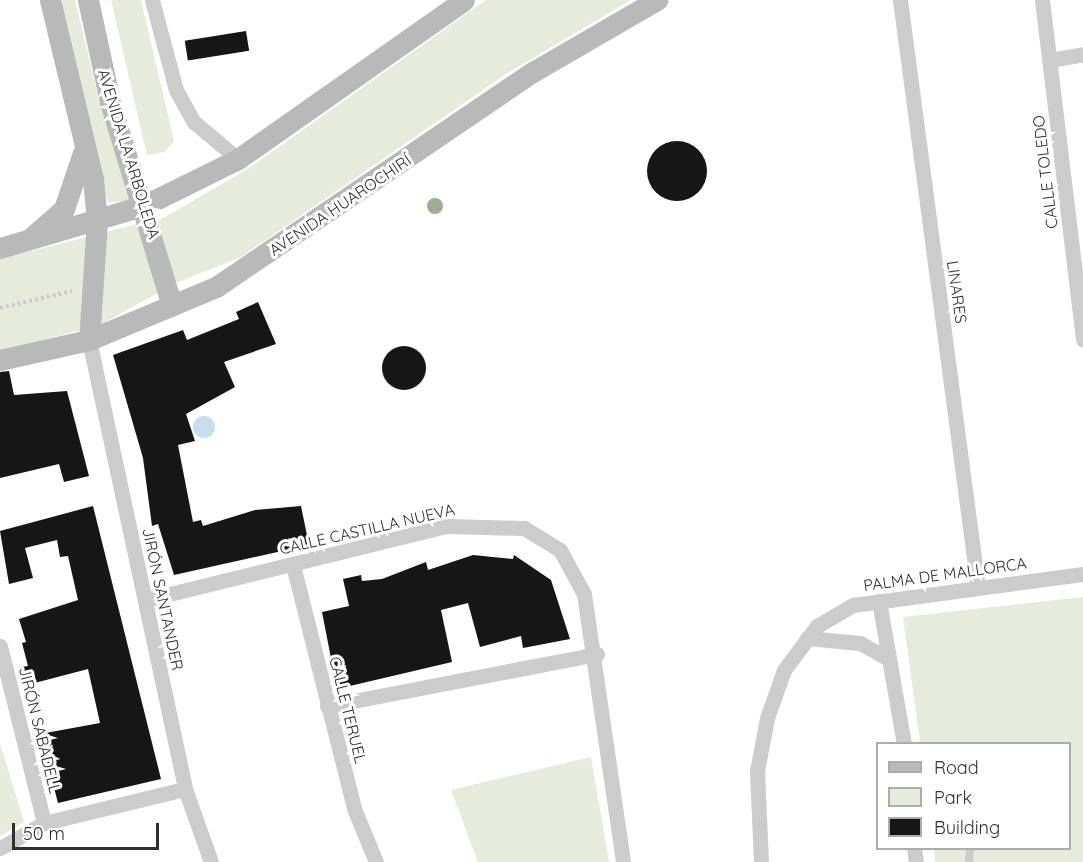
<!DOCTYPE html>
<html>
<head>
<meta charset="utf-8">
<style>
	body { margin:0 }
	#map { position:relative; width:1083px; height:862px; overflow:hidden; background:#fff; font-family:Quicksand,sans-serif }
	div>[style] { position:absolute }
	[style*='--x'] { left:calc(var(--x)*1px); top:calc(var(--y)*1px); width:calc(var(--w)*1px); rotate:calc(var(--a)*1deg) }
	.green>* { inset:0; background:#e5ecdc }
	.water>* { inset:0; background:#c8deec }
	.round { border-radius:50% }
	.building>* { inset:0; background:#161616; transform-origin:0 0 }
	.path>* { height:4px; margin-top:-2px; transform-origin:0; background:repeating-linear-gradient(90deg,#ccc 0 3px,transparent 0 6px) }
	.lane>* { height:8px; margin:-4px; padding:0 4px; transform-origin:4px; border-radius:4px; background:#ccc }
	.street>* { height:15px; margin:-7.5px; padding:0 7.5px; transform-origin:7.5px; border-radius:7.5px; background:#ccc }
	.secondary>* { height:21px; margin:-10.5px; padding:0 10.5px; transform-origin:10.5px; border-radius:10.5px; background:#b9b9b9 }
	.trees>* { width:16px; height:16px; margin:-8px; border-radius:50%; background:#9fae93 }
	span { translate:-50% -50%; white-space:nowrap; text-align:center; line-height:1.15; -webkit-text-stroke:6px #fff; paint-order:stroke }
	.street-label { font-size:16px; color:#2f2f2f }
	.legend { position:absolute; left:876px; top:742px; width:195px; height:108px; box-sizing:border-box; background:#fff; border:2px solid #acacac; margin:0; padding:8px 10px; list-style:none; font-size:18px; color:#2f2f2f }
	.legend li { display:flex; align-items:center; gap:12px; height:30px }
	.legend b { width:30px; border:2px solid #acacac }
	.scale { position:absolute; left:12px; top:823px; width:147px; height:27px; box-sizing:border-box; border:3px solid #2f2f2f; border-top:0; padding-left:8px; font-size:18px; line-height:21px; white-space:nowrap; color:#2f2f2f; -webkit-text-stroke:4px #fff; paint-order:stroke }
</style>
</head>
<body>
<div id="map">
	<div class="green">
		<i style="clip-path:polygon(59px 0,75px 0,100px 104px,133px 200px,108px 203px)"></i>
		<i style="clip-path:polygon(111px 0,141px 0,174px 141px,164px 152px,147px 155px)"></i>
		<i style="clip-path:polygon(486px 0,631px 0,506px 74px,241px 257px,176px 283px,102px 324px,0 352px,0 259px,165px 217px,249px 168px)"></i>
		<i style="clip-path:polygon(1083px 597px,1083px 862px,935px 862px,934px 849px,1070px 848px,1070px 744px,920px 743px,903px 617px)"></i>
		<i style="clip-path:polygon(0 743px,24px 822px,0 836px)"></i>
		<i style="clip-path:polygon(591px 757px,609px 862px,478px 862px,451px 790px)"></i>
	</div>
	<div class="water">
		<i class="round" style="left:193px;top:416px;width:22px;height:22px"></i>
	</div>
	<div class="building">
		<i style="left:246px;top:31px;width:20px;height:62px;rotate:81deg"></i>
		<i class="round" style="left:647px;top:141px;width:60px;height:60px"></i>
		<i style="clip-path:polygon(258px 302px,276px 344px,224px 362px,235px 387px,186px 414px,195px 441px,178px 445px,193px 522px,201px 520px,203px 526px,255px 510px,301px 506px,309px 545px,174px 575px,158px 524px,152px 526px,143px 458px,113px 355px,183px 330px,187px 340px,239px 319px,236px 312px)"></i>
		<i class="round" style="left:382px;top:346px;width:44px;height:44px"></i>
		<i style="clip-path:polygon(9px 371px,14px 395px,67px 391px,89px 476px,64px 482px,59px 464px,0 478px,0 372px)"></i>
		<i style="clip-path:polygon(93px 506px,161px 779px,58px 803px,40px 734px,100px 723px,88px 669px,27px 685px,22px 667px,28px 666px,22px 643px,26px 642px,19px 619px,78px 600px,68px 556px,60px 557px,57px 540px,25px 548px,33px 578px,9px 584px,0 531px)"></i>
		<i style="clip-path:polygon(473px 555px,513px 559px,514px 555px,551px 580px,570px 639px,523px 648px,521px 636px,480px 647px,468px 603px,441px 610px,452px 662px,337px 689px,322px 612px,349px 606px,343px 579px,361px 575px,362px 581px,382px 579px,426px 562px,428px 570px)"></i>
	</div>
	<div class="path">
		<i style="--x:0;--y:308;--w:74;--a:-13.3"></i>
	</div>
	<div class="lane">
		<i style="--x:969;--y:862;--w:14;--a:-86"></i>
	</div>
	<div class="street">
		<i style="--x:152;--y:0;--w:93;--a:75.1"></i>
		<i style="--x:176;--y:90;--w:37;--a:61"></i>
		<i style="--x:194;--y:122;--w:57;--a:40.1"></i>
		<i style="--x:900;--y:0;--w:593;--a:82.44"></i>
		<i style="--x:1042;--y:0;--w:342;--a:83.1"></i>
		<i style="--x:1050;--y:60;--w:34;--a:-10"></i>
		<i style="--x:89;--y:340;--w:459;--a:77.9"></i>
		<i style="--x:185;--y:789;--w:77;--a:70.4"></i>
		<i style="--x:293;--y:565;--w:254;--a:75.9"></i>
		<i style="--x:355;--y:811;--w:55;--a:67.6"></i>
		<i style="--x:145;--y:600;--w:311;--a:-13.8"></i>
		<i style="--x:447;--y:526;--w:77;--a:1.5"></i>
		<i style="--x:524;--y:528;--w:42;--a:31.4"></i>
		<i style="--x:560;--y:550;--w:50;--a:61.4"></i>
		<i style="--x:584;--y:594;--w:271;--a:81.7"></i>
		<i style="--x:879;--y:601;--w:145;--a:80.1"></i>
		<i style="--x:807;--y:638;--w:53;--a:5.4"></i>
		<i style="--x:860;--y:643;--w:33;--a:29"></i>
		<i style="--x:0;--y:646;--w:182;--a:76"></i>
		<i style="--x:327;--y:706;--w:275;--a:-10.9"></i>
		<i style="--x:0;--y:848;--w:51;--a:-29.6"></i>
		<i style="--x:44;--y:823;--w:145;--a:-13.6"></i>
		<i style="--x:914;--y:848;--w:14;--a:82"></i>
		<i style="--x:761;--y:862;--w:91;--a:-92.5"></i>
		<i style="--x:757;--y:771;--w:54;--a:-79.3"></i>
		<i style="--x:767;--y:718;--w:51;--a:-70.5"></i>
		<i style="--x:784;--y:670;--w:55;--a:-53.1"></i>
		<i style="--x:817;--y:626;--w:42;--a:-30.3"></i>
		<i style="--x:853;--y:605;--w:232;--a:-7.7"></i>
	</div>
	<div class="secondary">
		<i style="--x:50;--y:0;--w:184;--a:76.5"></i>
		<i style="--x:93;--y:179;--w:42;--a:84.6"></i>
		<i style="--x:97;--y:221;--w:119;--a:93.8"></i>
		<i style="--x:88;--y:0;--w:104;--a:77.8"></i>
		<i style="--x:110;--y:102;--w:213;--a:73.1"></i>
		<i style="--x:31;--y:238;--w:44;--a:-41.3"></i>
		<i style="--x:64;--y:209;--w:59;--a:-71.3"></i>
		<i style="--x:0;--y:248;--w:151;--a:-16.5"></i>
		<i style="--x:145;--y:205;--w:104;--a:-26.3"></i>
		<i style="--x:238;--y:159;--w:276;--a:-35.1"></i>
		<i style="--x:0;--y:360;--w:91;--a:-12.7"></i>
		<i style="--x:89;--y:340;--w:138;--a:-22.7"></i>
		<i style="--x:216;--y:287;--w:381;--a:-34.2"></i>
		<i style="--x:531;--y:73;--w:146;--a:-30.1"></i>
	</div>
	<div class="trees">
		<i style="left:435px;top:206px"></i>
	</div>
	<div class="street-label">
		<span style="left:129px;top:154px;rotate:73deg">AVENIDA LA ARBOLEDA</span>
		<span style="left:1045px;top:172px;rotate:-97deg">CALLE TOLEDO</span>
		<span style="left:340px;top:205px;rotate:-34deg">AVENIDA HUAROCHIRÍ</span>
		<span style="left:957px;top:292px;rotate:82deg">LINARES</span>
		<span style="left:367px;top:529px;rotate:-13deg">CALLE CASTILLA NUEVA</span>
		<span style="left:945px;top:574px;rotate:-8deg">PALMA DE MALLORCA</span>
		<span style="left:163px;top:599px;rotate:78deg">JIRÓN SANTANDER</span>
		<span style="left:348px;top:710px;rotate:76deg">CALLE TERUEL</span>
		<span style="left:40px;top:730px;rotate:76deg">JIRÓN SABADELL</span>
	</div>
	<ul class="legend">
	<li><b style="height:8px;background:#b9b9b9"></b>Road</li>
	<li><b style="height:16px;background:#e5ecdc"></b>Park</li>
	<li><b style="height:16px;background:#161616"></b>Building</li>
	</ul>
	<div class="scale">50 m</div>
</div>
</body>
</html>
